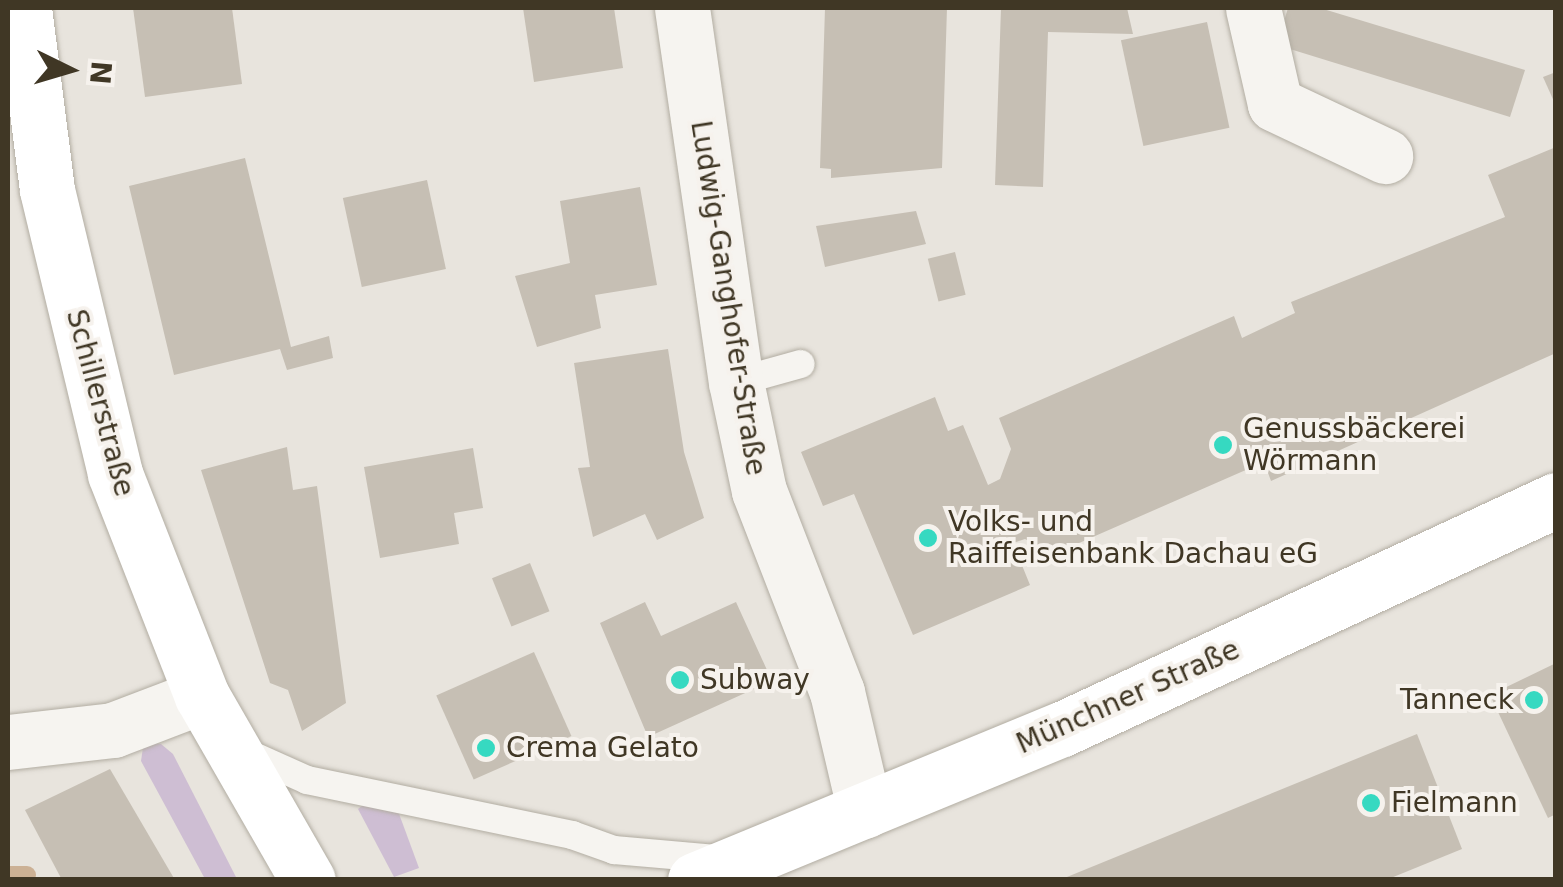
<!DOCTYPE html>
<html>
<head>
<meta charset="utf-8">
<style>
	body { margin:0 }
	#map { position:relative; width:1563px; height:887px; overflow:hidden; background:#e8e4dd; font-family:"DejaVu Sans",sans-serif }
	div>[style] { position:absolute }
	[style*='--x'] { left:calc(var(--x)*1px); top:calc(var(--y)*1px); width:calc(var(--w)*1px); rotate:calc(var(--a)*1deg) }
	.green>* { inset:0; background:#cebed3 }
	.stream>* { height:18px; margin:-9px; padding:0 9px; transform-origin:9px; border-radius:9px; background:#ccb195 }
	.building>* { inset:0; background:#c6bfb4; transform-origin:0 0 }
	.roads { filter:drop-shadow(0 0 2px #b2ada2) drop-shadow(0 0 2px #b2ada2) }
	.lane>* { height:28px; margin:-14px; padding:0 14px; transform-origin:14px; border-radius:14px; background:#f6f4f0 }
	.street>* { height:55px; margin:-27.5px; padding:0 27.5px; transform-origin:27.5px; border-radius:27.5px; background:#f6f4f0 }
	.secondary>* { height:55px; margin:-27.5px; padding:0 27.5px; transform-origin:27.5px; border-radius:27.5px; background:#fff }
	.dots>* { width:28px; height:28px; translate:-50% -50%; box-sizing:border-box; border:5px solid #f6f2ed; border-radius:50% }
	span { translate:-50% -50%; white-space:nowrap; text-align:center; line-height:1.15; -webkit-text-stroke:8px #f6f2ed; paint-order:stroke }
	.street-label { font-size:28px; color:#403725 }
	.poi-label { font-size:28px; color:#403725 }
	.left { translate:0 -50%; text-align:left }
	.right { translate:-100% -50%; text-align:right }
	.frame { position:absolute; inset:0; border:10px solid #403725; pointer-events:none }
	.north { position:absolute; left:20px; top:20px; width:100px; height:100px; -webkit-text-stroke:8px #f6f2ed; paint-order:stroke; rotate:95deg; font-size:28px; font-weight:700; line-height:40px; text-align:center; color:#403725 }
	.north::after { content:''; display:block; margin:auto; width:35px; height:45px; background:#403725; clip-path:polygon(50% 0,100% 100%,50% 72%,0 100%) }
</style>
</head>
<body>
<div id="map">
	<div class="green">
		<i style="clip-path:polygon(144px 741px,161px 744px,173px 754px,237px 879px,205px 879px,141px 761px)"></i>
		<i style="clip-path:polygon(363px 805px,398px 811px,419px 868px,394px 877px,358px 809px)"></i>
	</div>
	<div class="stream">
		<i style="--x:8;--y:875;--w:19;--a:0"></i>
	</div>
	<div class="building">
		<i style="clip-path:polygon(133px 8px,232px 8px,242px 84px,145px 97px)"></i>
		<i style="clip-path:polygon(523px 8px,614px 8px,623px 68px,534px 82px)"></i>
		<i style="clip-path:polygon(825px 8px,947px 8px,942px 168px,831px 178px,831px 169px,820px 168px)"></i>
		<i style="clip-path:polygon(1001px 8px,1127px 8px,1133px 34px,1048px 32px,1043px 187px,995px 185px)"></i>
		<i style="clip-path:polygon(1288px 8px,1320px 8px,1525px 70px,1510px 117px,1277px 45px)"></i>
		<i style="left:1207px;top:22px;width:108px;height:88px;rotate:78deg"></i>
		<i style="clip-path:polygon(1556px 72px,1556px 106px,1543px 77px)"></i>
		<i style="clip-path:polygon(1556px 147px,1556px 353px,1271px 481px,1264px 462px,1054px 554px,1025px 539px,1013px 543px,1030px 585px,913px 635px,854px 494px,823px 506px,801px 452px,935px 397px,948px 431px,963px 425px,988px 485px,1000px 479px,1011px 449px,999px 418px,1234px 316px,1242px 338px,1295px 313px,1291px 302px,1505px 217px,1488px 175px)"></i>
		<i style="clip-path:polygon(245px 158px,291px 347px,329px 336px,333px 358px,287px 370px,280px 349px,174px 375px,129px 186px)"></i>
		<i style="left:427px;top:180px;width:91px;height:86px;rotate:78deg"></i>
		<i style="clip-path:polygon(640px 187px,657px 285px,595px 295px,601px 328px,537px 347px,515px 276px,570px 263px,560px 201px)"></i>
		<i style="clip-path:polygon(916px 211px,926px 244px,825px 267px,816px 226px)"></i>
		<i style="left:955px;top:252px;width:44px;height:28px;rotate:76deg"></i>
		<i style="clip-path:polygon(668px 349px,684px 452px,704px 518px,657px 540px,645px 514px,593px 537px,578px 468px,590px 467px,574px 363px)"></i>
		<i style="clip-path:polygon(287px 447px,293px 490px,317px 486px,346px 703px,302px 731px,288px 690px,270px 683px,201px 470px)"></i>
		<i style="clip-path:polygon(473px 448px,483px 508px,454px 513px,459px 544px,380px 558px,364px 467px)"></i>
		<i style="left:530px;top:563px;width:52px;height:41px;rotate:68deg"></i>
		<i style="clip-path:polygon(645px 602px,661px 636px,736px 602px,772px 681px,648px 737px,600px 623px)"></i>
		<i style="left:534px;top:652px;width:92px;height:107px;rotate:66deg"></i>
		<i style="clip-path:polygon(1556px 663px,1556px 814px,1548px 818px,1490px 695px)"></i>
		<i style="clip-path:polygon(1417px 734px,1462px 849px,1386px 880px,1062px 879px)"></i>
		<i style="clip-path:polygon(110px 769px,175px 880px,62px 880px,25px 810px)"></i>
	</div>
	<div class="roads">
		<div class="lane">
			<i style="--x:736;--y:382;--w:67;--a:-15.5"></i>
			<i style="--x:240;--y:750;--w:73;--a:24.1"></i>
			<i style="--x:307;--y:780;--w:271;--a:11.7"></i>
			<i style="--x:572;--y:835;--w:45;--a:19.7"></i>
			<i style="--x:614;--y:850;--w:102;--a:5"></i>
		</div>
		<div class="street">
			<i style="--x:682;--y:8;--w:378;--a:81.8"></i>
			<i style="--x:736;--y:382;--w:111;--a:78.1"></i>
			<i style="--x:759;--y:491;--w:216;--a:68.8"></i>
			<i style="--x:837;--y:692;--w:122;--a:76.8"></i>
			<i style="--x:1253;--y:8;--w:98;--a:77.1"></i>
			<i style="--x:1275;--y:104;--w:122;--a:25.3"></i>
			<i style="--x:8;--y:742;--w:106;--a:-6.5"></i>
			<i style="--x:113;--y:730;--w:95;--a:-20.9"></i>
		</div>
		<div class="secondary">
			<i style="--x:24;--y:8;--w:183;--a:82.8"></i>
			<i style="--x:47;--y:190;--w:292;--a:76.5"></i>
			<i style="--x:115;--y:474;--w:238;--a:68.6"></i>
			<i style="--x:202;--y:696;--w:212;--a:60.1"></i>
			<i style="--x:695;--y:880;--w:397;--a:-22.4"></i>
			<i style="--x:1062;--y:729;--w:544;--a:-24.87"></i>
		</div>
	</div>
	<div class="dots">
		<i style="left:1223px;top:445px;background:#36d9c1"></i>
		<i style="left:928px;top:538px;background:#36d9c1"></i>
		<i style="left:680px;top:680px;background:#36d9c1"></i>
		<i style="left:1534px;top:700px;background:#36d9c1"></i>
		<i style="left:486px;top:748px;background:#36d9c1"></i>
		<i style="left:1371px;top:803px;background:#36d9c1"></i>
	</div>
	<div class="street-label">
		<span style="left:728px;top:298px;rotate:81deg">Ludwig-Ganghofer-Straße</span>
		<span style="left:100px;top:403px;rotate:75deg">Schillerstraße</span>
		<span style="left:1128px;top:697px;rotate:-24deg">Münchner Straße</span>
	</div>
	<div class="poi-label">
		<span class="left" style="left:1243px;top:445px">Genussbäckerei<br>Wörmann</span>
		<span class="left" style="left:948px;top:538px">Volks- und<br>Raiffeisenbank Dachau eG</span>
		<span class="left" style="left:700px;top:680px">Subway</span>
		<span class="right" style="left:1514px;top:700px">Tanneck</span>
		<span class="left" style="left:506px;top:748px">Crema Gelato</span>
		<span class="left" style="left:1391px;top:803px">Fielmann</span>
	</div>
	<div class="frame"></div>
	<div class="north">N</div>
</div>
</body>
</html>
